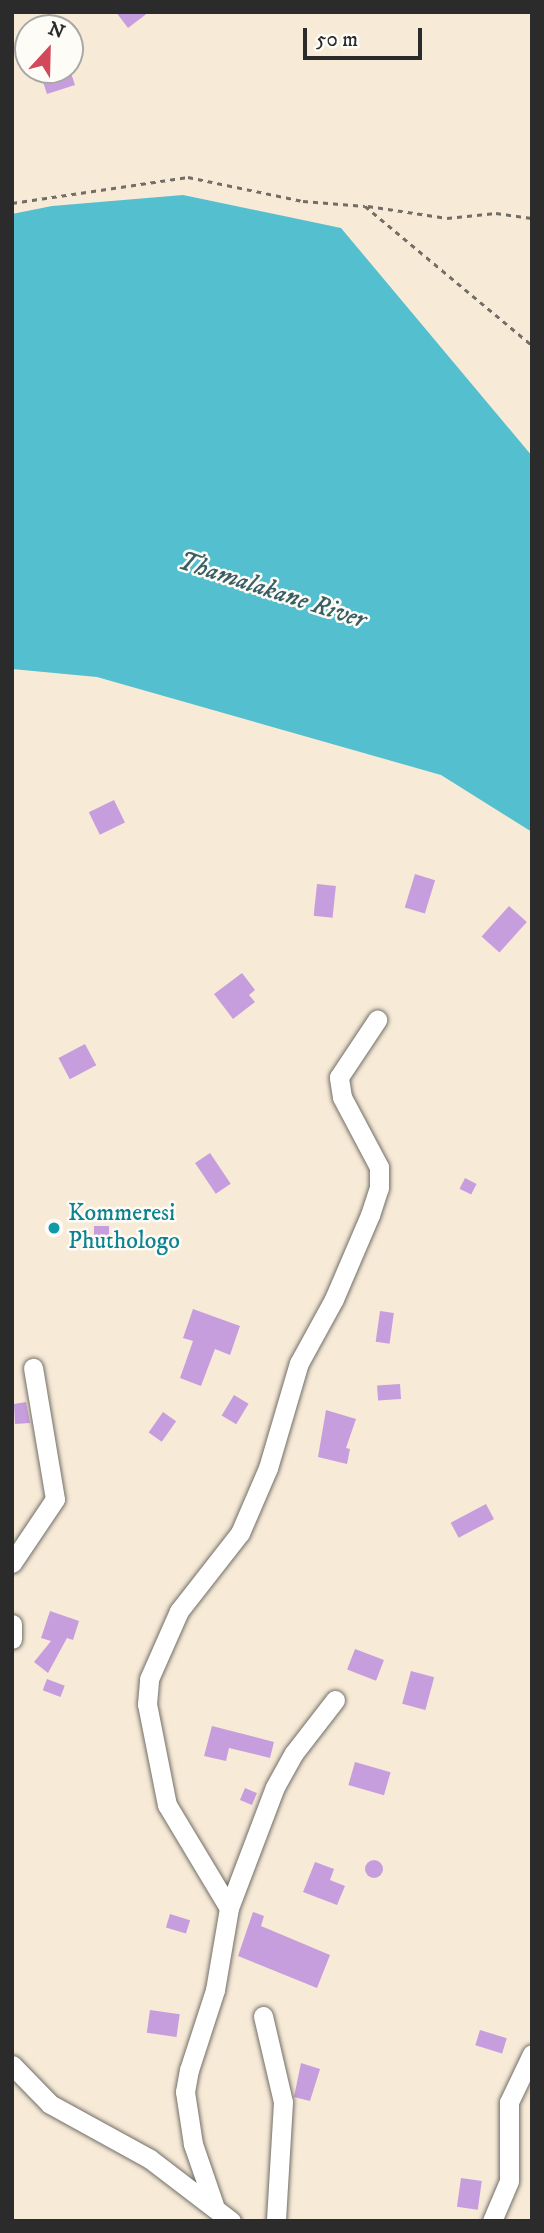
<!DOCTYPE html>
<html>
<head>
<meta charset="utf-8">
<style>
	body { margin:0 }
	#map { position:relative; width:544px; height:2233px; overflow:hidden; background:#f7ead7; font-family:"IM FELL DW Pica",serif }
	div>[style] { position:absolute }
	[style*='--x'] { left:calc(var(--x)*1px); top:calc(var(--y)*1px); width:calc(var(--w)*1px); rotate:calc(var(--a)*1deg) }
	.water>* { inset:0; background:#54bfcf }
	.building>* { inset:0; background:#c69edd; transform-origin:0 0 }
	.round { border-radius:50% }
	.path>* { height:2.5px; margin-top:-1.25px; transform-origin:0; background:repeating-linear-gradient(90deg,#726e67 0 5px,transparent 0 10px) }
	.roads { filter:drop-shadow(0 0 2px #726e67) drop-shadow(0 0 2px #726e67) }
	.minor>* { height:19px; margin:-9.5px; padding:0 9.5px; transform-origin:9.5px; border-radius:9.5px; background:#fff }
	.dots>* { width:19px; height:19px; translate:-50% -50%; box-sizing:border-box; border:4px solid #fdfcf7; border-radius:50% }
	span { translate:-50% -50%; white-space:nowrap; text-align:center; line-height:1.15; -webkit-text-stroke:5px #fdfcf7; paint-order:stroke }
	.culture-label { font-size:24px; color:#0d838f }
	.left { translate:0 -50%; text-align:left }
	.water-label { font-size:26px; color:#395f64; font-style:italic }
	.frame { position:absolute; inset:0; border:14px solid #2b2b2b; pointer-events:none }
	.north { position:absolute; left:14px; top:14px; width:70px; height:70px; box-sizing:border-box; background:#fdfcf7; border:2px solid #a9a8a5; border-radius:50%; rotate:22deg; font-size:19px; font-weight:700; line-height:28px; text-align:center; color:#2b2b2b }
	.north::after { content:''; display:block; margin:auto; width:24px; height:32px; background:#d1495b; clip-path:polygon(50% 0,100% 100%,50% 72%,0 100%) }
	.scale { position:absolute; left:303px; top:28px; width:119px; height:32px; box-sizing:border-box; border:4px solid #2b2b2b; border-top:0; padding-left:9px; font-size:21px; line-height:24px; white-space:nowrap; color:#2b2b2b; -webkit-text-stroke:5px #fdfcf7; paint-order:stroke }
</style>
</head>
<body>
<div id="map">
	<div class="water">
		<i style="clip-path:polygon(183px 195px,341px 228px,532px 456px,532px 832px,441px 775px,97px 677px,12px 669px,12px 214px,52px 206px)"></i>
	</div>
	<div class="building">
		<i style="clip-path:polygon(116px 12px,149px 12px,128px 28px)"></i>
		<i style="clip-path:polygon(39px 70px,70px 70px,75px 85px,47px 94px)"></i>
		<i style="left:114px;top:800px;width:25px;height:28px;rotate:64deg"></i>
		<i style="left:415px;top:874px;width:21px;height:35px;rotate:17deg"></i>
		<i style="left:317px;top:884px;width:19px;height:32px;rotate:6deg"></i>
		<i style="left:509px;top:906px;width:24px;height:41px;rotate:42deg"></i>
		<i style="clip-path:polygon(242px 973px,255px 990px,249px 995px,255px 1002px,233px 1019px,214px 994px)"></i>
		<i style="left:85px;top:1044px;width:24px;height:30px;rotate:62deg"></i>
		<i style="left:210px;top:1153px;width:37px;height:18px;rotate:56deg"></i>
		<i style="left:465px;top:1178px;width:13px;height:12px;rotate:27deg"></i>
		<i style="left:94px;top:1226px;width:15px;height:18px"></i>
		<i style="clip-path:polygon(193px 1309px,240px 1326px,230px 1355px,215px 1349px,201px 1386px,180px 1378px,193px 1341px,183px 1338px)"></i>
		<i style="left:380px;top:1311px;width:14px;height:31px;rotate:8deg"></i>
		<i style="left:400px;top:1384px;width:15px;height:23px;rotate:86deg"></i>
		<i style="left:234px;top:1395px;width:17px;height:24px;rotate:31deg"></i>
		<i style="clip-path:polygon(26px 1402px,30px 1423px,15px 1424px,14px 1404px)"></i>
		<i style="clip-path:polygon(326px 1410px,356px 1419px,346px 1448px,350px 1449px,347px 1464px,318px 1457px)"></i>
		<i style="left:163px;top:1412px;width:16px;height:25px;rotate:35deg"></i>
		<i style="left:486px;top:1504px;width:17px;height:40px;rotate:62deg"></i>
		<i style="clip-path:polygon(50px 1611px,79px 1621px,73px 1640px,67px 1638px,48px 1673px,34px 1662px,51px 1641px,41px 1638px)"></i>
		<i style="left:355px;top:1649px;width:31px;height:22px;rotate:21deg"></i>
		<i style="left:411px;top:1671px;width:24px;height:34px;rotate:15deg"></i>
		<i style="left:47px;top:1679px;width:19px;height:12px;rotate:21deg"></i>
		<i style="clip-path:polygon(212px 1726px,274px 1742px,270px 1758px,229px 1748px,226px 1761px,204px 1756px)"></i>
		<i style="left:355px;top:1762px;width:37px;height:24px;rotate:16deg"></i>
		<i style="left:245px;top:1788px;width:13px;height:13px;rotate:23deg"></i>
		<i class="round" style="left:365px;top:1860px;width:18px;height:18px"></i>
		<i style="clip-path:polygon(315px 1862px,334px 1869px,330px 1880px,345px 1886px,337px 1905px,303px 1892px)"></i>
		<i style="clip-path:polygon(253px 1912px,264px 1916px,261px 1926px,330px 1955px,317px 1988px,238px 1956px)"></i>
		<i style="left:170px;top:1914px;width:21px;height:14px;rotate:17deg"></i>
		<i style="left:150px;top:2010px;width:30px;height:23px;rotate:8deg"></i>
		<i style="left:480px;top:2030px;width:28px;height:16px;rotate:17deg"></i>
		<i style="clip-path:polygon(301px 2063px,320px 2069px,310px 2101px,294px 2097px)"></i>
		<i style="left:461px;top:2178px;width:21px;height:29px;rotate:8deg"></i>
	</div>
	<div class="path">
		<i style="--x:12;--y:203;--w:178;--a:-8.4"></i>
		<i style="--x:188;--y:177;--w:117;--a:11.8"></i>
		<i style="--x:303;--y:201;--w:62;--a:4.6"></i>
		<i style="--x:365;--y:206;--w:217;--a:39.8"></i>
		<i style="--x:368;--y:206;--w:80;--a:8.6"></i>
		<i style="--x:447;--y:218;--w:49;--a:-5.8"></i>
		<i style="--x:496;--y:213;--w:36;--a:8"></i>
	</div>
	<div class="roads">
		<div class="minor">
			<i style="--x:12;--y:1563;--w:77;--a:-56.1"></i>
			<i style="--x:55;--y:1499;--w:133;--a:-99.5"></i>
			<i style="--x:12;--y:1624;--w:15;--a:90"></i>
			<i style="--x:229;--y:1908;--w:120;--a:-121"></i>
			<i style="--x:167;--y:1805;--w:103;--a:-101.2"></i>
			<i style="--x:147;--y:1704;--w:25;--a:-85"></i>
			<i style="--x:149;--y:1679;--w:74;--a:-66.2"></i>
			<i style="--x:179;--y:1611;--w:99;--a:-52"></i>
			<i style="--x:240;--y:1533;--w:71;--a:-66.7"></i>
			<i style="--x:268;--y:1468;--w:109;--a:-73.6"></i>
			<i style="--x:299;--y:1363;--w:73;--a:-61.3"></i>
			<i style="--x:334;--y:1299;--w:91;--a:-66.8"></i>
			<i style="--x:370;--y:1215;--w:28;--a:-72"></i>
			<i style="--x:379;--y:1188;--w:21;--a:-90"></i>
			<i style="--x:379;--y:1167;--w:79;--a:-117.9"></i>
			<i style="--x:342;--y:1097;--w:20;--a:-99"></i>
			<i style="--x:339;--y:1077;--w:69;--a:-56.3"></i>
			<i style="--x:263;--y:2016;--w:88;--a:76.9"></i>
			<i style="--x:283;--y:2102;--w:119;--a:93.4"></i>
			<i style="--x:12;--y:2065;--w:54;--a:45.7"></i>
			<i style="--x:50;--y:2104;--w:114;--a:28.8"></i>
			<i style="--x:150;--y:2159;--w:102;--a:37.4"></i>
			<i style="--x:214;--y:2205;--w:65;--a:-109"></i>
			<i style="--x:193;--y:2144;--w:53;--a:-98.7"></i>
			<i style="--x:185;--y:2092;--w:22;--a:-80"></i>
			<i style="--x:189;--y:2070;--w:84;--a:-72"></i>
			<i style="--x:215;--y:1990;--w:83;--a:-80.3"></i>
			<i style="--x:229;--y:1908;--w:129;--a:-69.2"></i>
			<i style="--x:275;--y:1787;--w:39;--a:-61"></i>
			<i style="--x:294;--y:1753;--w:67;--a:-52.3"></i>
			<i style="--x:492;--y:2221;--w:43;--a:-67"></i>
			<i style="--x:509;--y:2181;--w:79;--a:-90"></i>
			<i style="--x:509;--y:2102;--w:53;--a:-64.4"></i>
		</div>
	</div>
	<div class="dots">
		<i style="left:54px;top:1228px;background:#0f9aa8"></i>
	</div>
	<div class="culture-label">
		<span class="left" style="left:68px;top:1228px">Kommeresi<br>Phuthologo</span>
	</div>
	<div class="water-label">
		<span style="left:272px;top:591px;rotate:18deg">Thamalakane River</span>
	</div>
	<div class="frame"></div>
	<div class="north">N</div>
	<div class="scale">50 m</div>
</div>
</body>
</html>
